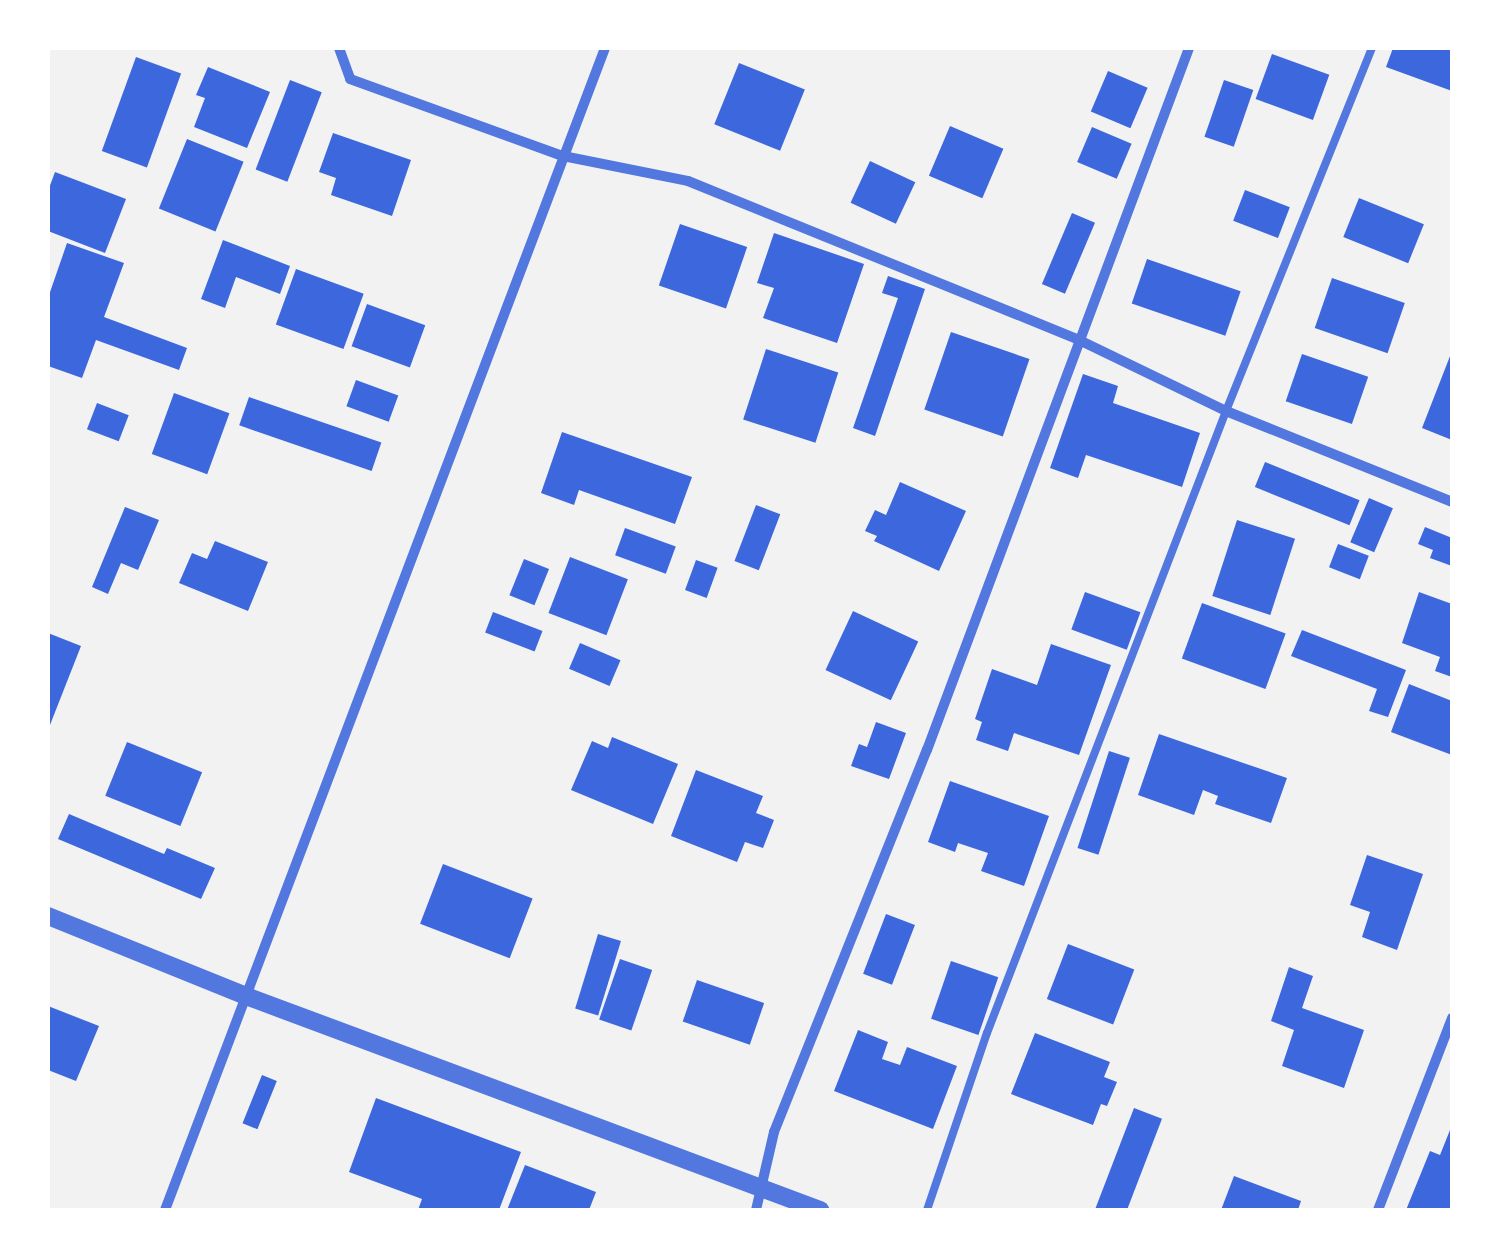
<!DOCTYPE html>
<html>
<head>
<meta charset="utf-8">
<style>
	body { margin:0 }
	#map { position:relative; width:1500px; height:1258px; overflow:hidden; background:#f2f2f2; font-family:Mulish,sans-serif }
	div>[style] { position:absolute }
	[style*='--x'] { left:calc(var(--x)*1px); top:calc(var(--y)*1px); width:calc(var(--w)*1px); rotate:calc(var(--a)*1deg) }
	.building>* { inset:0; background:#3d67dc; transform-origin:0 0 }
	.service>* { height:8px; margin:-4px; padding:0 4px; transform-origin:4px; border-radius:4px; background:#5277de }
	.minor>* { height:10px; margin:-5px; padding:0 5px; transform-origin:5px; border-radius:5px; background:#5277de }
	.tertiary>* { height:18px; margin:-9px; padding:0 9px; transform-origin:9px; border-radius:9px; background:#5277de }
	span { translate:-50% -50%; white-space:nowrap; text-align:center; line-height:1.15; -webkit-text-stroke:9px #fff; paint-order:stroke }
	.frame { position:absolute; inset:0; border:50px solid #fff; pointer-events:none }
</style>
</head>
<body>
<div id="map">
	<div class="building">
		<i style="clip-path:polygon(1393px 48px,1452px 48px,1452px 91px,1386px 67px)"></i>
		<i style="left:1272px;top:54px;width:61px;height:48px;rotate:20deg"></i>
		<i style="left:136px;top:57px;width:48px;height:100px;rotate:20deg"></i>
		<i style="left:739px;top:63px;width:71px;height:66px;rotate:22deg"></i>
		<i style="clip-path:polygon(208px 67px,270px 92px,247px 148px,194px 127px,205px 98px,196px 95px)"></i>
		<i style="left:1108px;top:71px;width:43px;height:44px;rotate:23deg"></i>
		<i style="left:290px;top:80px;width:34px;height:96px;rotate:21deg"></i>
		<i style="left:1224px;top:80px;width:31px;height:60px;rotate:19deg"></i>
		<i style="left:950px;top:126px;width:58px;height:54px;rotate:23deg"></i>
		<i style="left:1092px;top:127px;width:43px;height:38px;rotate:23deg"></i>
		<i style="clip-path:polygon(333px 133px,411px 160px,392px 216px,331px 195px,336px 178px,319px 172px)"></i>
		<i style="left:187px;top:139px;width:61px;height:75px;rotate:22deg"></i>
		<i style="left:870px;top:161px;width:50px;height:46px;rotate:25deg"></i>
		<i style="clip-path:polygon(55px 172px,126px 199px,105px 253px,48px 231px,48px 191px)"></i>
		<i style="left:1245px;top:190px;width:48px;height:33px;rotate:21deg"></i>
		<i style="left:1359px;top:198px;width:70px;height:42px;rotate:22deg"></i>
		<i style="left:1072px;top:213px;width:25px;height:77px;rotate:23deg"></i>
		<i style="left:680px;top:224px;width:71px;height:65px;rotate:19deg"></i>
		<i style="clip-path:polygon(774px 233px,864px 264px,837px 343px,763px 318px,774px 288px,757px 283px)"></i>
		<i style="clip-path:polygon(223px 240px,290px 266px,280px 294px,236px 277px,225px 308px,201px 299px)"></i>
		<i style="clip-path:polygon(67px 243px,124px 263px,104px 317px,187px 348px,179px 370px,96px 340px,82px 378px,48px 366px,48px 298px)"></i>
		<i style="left:1147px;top:259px;width:99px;height:47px;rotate:19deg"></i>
		<i style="left:296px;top:269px;width:72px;height:59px;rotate:20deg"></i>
		<i style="clip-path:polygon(888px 276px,925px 289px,875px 436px,853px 428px,898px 298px,882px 293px)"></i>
		<i style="left:1332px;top:278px;width:77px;height:53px;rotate:19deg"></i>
		<i style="left:367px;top:304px;width:62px;height:45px;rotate:20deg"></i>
		<i style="left:951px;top:332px;width:83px;height:82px;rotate:19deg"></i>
		<i style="left:766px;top:349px;width:76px;height:74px;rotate:18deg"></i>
		<i style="clip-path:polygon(1452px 351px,1452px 440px,1422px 428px)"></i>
		<i style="left:1302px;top:354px;width:70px;height:50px;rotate:19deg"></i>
		<i style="clip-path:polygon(1083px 374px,1118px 386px,1113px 403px,1200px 433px,1182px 487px,1086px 455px,1078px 478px,1050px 468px)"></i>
		<i style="left:356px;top:380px;width:45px;height:28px;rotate:20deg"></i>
		<i style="left:174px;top:393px;width:59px;height:65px;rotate:20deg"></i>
		<i style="left:249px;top:397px;width:140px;height:30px;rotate:19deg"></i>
		<i style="left:97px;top:403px;width:34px;height:28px;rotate:21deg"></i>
		<i style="clip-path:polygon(562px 432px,692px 477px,675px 524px,579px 490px,574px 505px,541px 493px)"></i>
		<i style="left:1265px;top:462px;width:102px;height:27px;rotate:22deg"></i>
		<i style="clip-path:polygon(900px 482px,966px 511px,939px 571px,874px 541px,877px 536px,865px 531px,875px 510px,886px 515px)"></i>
		<i style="left:1369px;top:498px;width:26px;height:48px;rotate:23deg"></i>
		<i style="left:756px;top:505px;width:26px;height:60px;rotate:21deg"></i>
		<i style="clip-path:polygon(125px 507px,159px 520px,138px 570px,121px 563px,108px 594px,92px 587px)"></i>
		<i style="left:1237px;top:520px;width:61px;height:80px;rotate:18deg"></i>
		<i style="clip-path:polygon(1425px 527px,1452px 538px,1452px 566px,1430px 558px,1433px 550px,1418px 544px)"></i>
		<i style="left:625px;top:528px;width:54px;height:29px;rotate:20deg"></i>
		<i style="clip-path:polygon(215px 541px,268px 562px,248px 611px,179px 583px,192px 553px,207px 559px)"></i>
		<i style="left:1338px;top:544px;width:33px;height:25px;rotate:21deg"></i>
		<i style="left:570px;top:557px;width:62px;height:60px;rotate:21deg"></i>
		<i style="left:524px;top:559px;width:27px;height:39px;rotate:22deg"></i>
		<i style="left:696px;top:560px;width:23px;height:32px;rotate:20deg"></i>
		<i style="left:1085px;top:592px;width:59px;height:40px;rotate:20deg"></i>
		<i style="clip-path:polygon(1419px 592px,1452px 604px,1452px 677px,1435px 671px,1440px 657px,1402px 643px)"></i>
		<i style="left:1202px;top:603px;width:89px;height:59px;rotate:20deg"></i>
		<i style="left:853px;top:611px;width:72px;height:65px;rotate:25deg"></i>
		<i style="left:493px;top:612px;width:53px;height:22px;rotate:21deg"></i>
		<i style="clip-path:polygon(1302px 630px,1406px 670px,1388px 717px,1369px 711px,1377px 689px,1291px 656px)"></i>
		<i style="clip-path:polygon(48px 633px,81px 646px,48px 730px)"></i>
		<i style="left:580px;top:643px;width:44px;height:28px;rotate:23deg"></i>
		<i style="clip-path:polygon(1051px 644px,1111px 665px,1079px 755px,1014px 733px,1008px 751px,976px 740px,982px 722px,975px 719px,992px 669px,1037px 685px)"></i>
		<i style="clip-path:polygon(1409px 684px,1452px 701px,1452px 755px,1391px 732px)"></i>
		<i style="clip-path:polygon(876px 722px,906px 733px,889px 779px,851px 766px,859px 744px,867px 747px)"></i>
		<i style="clip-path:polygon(1159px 734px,1287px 778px,1271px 823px,1215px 804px,1218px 796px,1203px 790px,1194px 815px,1138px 795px)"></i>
		<i style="clip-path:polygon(612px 737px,678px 764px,653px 824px,571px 790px,592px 741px,608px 748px)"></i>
		<i style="left:127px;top:742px;width:81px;height:58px;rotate:22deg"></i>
		<i style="left:1109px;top:751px;width:22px;height:102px;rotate:18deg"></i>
		<i style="clip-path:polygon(696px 770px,763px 796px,756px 813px,774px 820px,763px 848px,745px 842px,737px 862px,671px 836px)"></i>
		<i style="clip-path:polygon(950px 781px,1049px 816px,1024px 886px,981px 871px,988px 853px,958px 843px,955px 852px,928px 842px)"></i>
		<i style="clip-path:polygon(69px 814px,164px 854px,167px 848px,215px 868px,201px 899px,58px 839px)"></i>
		<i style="clip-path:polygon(1367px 855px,1423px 874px,1397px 950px,1362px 937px,1370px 912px,1350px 905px)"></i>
		<i style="left:443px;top:864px;width:96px;height:64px;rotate:21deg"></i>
		<i style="left:886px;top:914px;width:31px;height:64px;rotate:21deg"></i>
		<i style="left:598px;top:934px;width:24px;height:78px;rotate:17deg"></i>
		<i style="left:1068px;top:944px;width:71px;height:59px;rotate:21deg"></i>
		<i style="left:620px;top:959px;width:34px;height:64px;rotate:19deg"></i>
		<i style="left:951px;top:961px;width:50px;height:61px;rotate:19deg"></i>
		<i style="clip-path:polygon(1289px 967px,1313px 976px,1302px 1008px,1364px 1030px,1344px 1088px,1282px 1066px,1294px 1030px,1271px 1021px)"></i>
		<i style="left:697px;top:980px;width:71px;height:44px;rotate:19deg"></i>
		<i style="clip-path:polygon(48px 1006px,99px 1026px,76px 1081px,48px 1070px)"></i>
		<i style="clip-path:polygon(858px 1030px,888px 1042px,882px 1059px,900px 1065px,907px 1047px,957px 1066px,933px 1129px,834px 1091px)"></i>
		<i style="clip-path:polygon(1035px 1033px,1110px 1062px,1104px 1077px,1117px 1082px,1107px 1106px,1101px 1104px,1093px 1125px,1011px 1094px)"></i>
		<i style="left:262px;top:1075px;width:16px;height:52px;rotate:22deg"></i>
		<i style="clip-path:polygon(376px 1098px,521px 1152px,499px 1210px,418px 1210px,422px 1199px,349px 1172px)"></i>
		<i style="left:1134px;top:1108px;width:30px;height:109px;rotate:21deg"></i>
		<i style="clip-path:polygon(1452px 1125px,1452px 1210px,1406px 1210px,1430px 1151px,1440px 1155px)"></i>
		<i style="clip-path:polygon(525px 1165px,596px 1192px,589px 1210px,507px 1210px)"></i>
		<i style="clip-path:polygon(1234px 1176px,1301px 1201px,1298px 1210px,1221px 1210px)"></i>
	</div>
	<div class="service">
		<i style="--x:927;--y:1210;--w:187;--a:-71.3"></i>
		<i style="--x:987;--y:1033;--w:666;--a:-68.98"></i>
		<i style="--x:1226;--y:411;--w:391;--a:-68.1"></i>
	</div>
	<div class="minor">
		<i style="--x:339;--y:48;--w:33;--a:70"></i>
		<i style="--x:350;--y:79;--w:226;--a:19.9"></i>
		<i style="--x:563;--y:156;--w:127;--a:11.3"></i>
		<i style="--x:688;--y:181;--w:420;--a:22.1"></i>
		<i style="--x:1077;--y:339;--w:165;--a:25.8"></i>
		<i style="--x:1226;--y:411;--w:244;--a:21.9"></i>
		<i style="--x:165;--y:1210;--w:1243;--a:-69.26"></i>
		<i style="--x:756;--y:1210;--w:80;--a:-77"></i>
		<i style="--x:774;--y:1132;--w:412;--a:-68.2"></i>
		<i style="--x:927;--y:750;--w:749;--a:-69.53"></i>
		<i style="--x:1378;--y:1210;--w:206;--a:-68.9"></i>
	</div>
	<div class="tertiary">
		<i style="--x:48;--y:916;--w:214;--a:22"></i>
		<i style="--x:246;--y:996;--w:613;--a:20.45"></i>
	</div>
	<div class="frame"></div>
</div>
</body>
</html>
